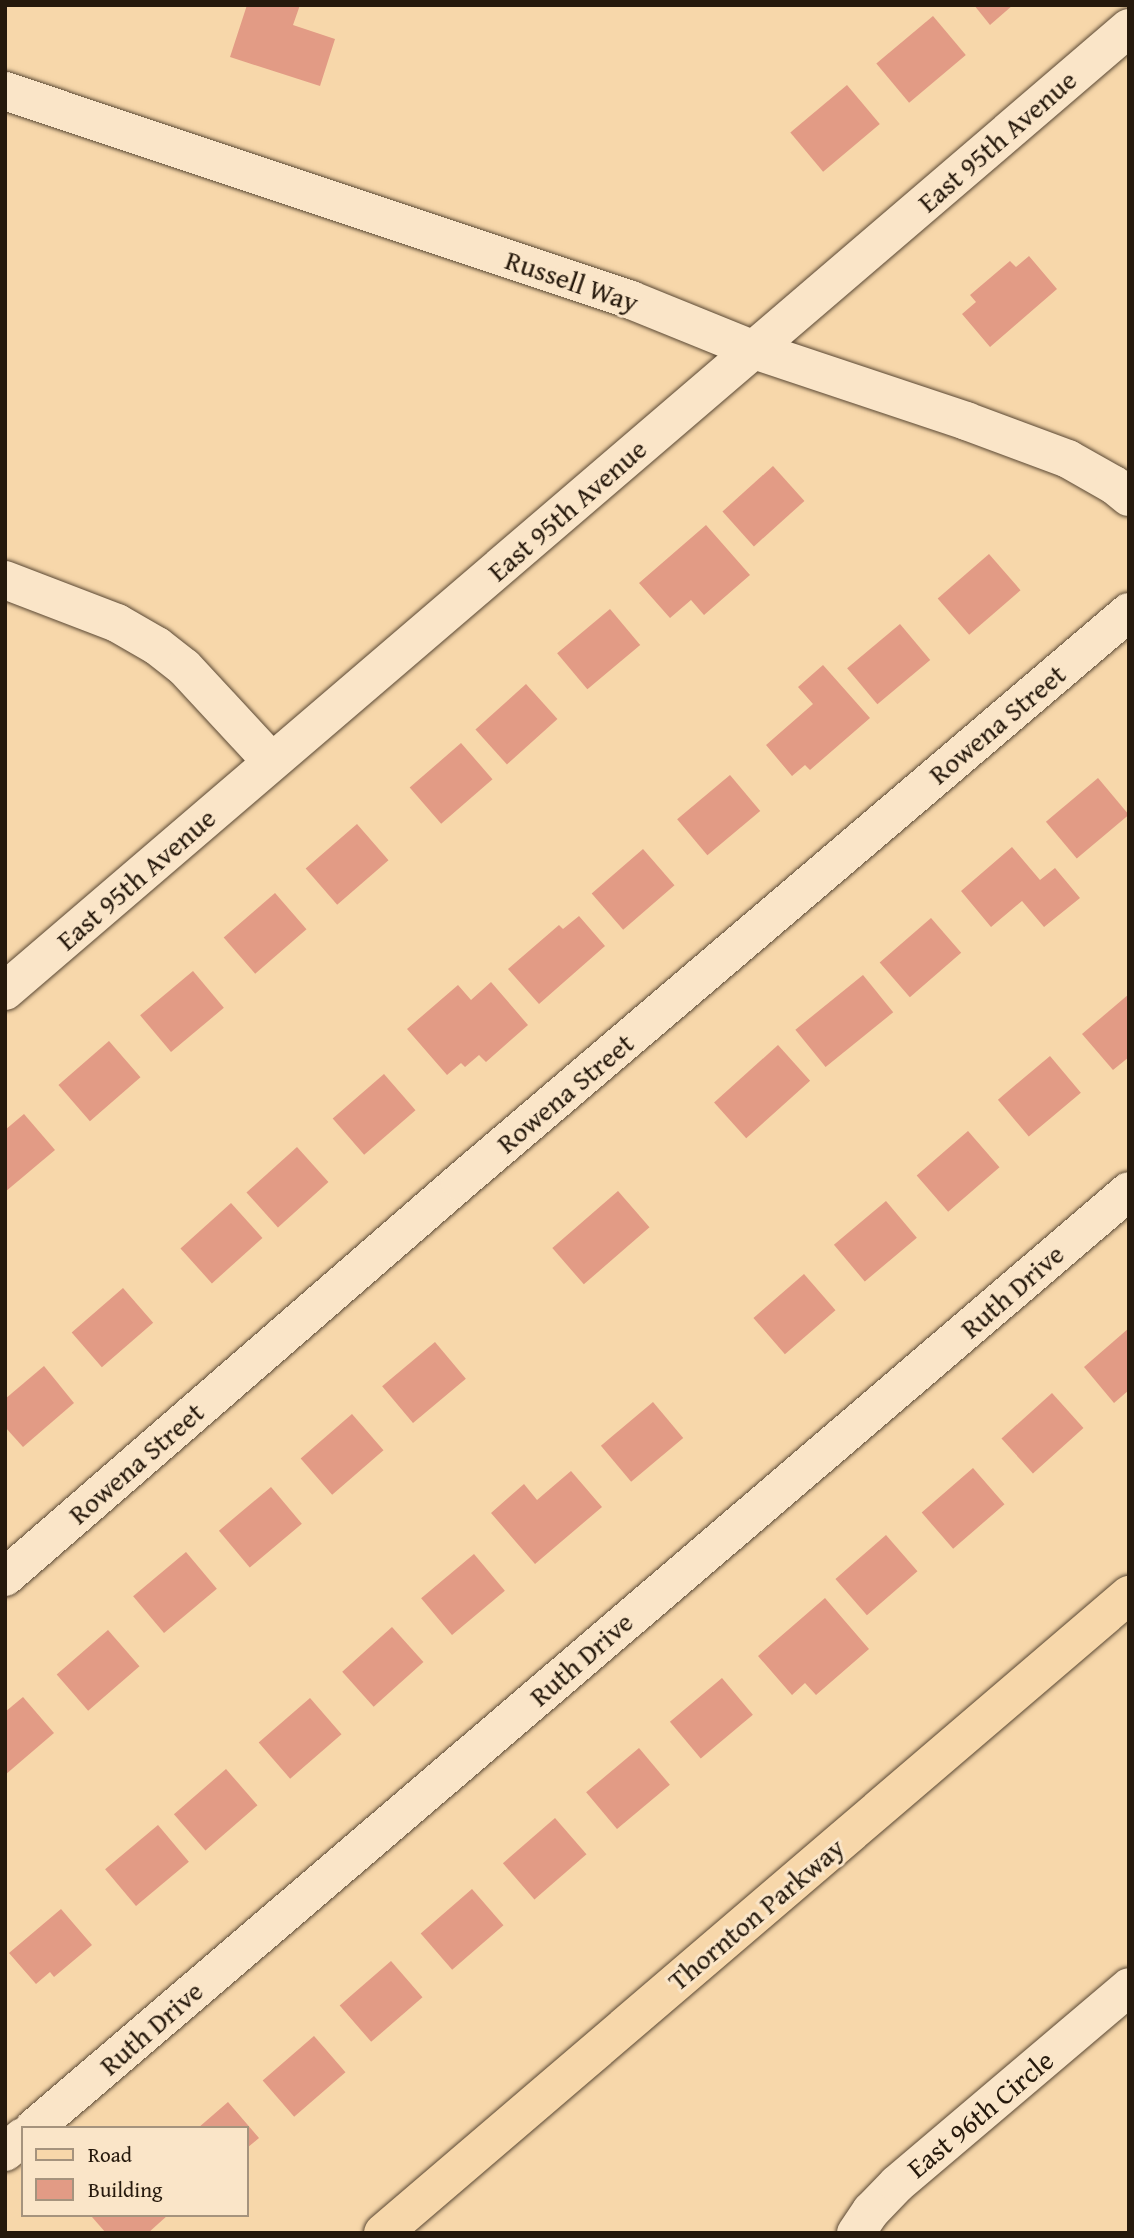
<!DOCTYPE html>
<html>
<head>
<meta charset="utf-8">
<style>
	body { margin:0 }
	#map { position:relative; width:1134px; height:2238px; overflow:hidden; background:#f7d7aa; font-family:"Gentium Book Plus",serif }
	div>[style] { position:absolute }
	[style*='--x'] { left:calc(var(--x)*1px); top:calc(var(--y)*1px); width:calc(var(--w)*1px); rotate:calc(var(--a)*1deg) }
	.building>* { inset:0; background:#e29b85; transform-origin:0 0 }
	.roads { filter:drop-shadow(0 0 2px #5a4834) drop-shadow(0 0 2px #5a4834) }
	.minor>* { height:38px; margin:-19px; padding:0 19px; transform-origin:19px; border-radius:19px; background:#fae5c8 }
	.major>* { height:38px; margin:-19px; padding:0 19px; transform-origin:19px; border-radius:19px; background:#f7d7aa }
	span { translate:-50% -50%; white-space:nowrap; text-align:center; line-height:1.15; -webkit-text-stroke:6px #fae5c8; paint-order:stroke }
	.street-label { font-size:28px; color:#26190c }
	.frame { position:absolute; inset:0; border:7px solid #26190c; pointer-events:none }
	.legend { position:absolute; left:21px; top:2126px; width:228px; height:91px; box-sizing:border-box; background:#fae5c8; border:2px solid #a5937d; margin:0; padding:9px 12px; list-style:none; font-size:21px; color:#26190c }
	.legend li { display:flex; align-items:center; gap:14px; height:35px }
	.legend b { width:35px; border:2px solid #a5937d }
</style>
</head>
<body>
<div id="map">
	<div class="building">
		<i style="clip-path:polygon(247px 5px,300px 5px,293px 25px,335px 39px,320px 86px,230px 57px)"></i>
		<i style="clip-path:polygon(974px 5px,1013px 5px,990px 25px)"></i>
		<i style="left:933px;top:16px;width:51px;height:74px;rotate:50deg"></i>
		<i style="left:847px;top:85px;width:51px;height:74px;rotate:50deg"></i>
		<i style="clip-path:polygon(1029px 256px,1057px 289px,990px 347px,962px 314px,976px 302px,970px 295px,1010px 261px,1016px 267px)"></i>
		<i style="left:773px;top:466px;width:47px;height:68px;rotate:48deg"></i>
		<i style="clip-path:polygon(706px 525px,750px 575px,704px 615px,691px 600px,670px 618px,639px 583px)"></i>
		<i style="left:989px;top:554px;width:48px;height:68px;rotate:49deg"></i>
		<i style="left:610px;top:609px;width:47px;height:69px;rotate:50deg"></i>
		<i style="left:900px;top:624px;width:47px;height:69px;rotate:50deg"></i>
		<i style="clip-path:polygon(823px 665px,870px 718px,810px 770px,805px 765px,792px 776px,766px 745px,813px 704px,798px 687px)"></i>
		<i style="left:526px;top:684px;width:47px;height:68px;rotate:48deg"></i>
		<i style="left:461px;top:743px;width:48px;height:68px;rotate:49deg"></i>
		<i style="left:730px;top:775px;width:47px;height:69px;rotate:50deg"></i>
		<i style="left:1098px;top:778px;width:48px;height:68px;rotate:50deg"></i>
		<i style="left:357px;top:824px;width:48px;height:68px;rotate:49deg"></i>
		<i style="clip-path:polygon(1012px 847px,1040px 880px,1055px 868px,1080px 898px,1044px 927px,1022px 901px,991px 927px,961px 891px)"></i>
		<i style="left:643px;top:849px;width:48px;height:68px;rotate:49deg"></i>
		<i style="left:275px;top:893px;width:48px;height:68px;rotate:49deg"></i>
		<i style="clip-path:polygon(579px 916px,605px 946px,539px 1004px,508px 969px,559px 925px,563px 929px)"></i>
		<i style="left:931px;top:918px;width:46px;height:68px;rotate:49deg"></i>
		<i style="left:193px;top:971px;width:48px;height:69px;rotate:50deg"></i>
		<i style="left:863px;top:975px;width:48px;height:87px;rotate:51deg"></i>
		<i style="clip-path:polygon(491px 982px,528px 1025px,486px 1062px,479px 1055px,465px 1067px,461px 1063px,447px 1075px,407px 1029px,458px 985px,471px 1000px)"></i>
		<i style="clip-path:polygon(1129px 994px,1129px 1057px,1113px 1070px,1082px 1034px)"></i>
		<i style="left:109px;top:1041px;width:48px;height:67px;rotate:49deg"></i>
		<i style="left:778px;top:1045px;width:48px;height:86px;rotate:48deg"></i>
		<i style="left:1050px;top:1056px;width:48px;height:68px;rotate:50deg"></i>
		<i style="left:384px;top:1074px;width:48px;height:68px;rotate:49deg"></i>
		<i style="clip-path:polygon(24px 1114px,55px 1150px,5px 1192px,5px 1130px)"></i>
		<i style="left:968px;top:1131px;width:48px;height:68px;rotate:49deg"></i>
		<i style="left:297px;top:1147px;width:47px;height:68px;rotate:48deg"></i>
		<i style="left:618px;top:1191px;width:48px;height:87px;rotate:49deg"></i>
		<i style="left:886px;top:1201px;width:48px;height:68px;rotate:50deg"></i>
		<i style="left:231px;top:1203px;width:47px;height:68px;rotate:48deg"></i>
		<i style="left:804px;top:1274px;width:48px;height:67px;rotate:49deg"></i>
		<i style="left:123px;top:1288px;width:46px;height:68px;rotate:49deg"></i>
		<i style="clip-path:polygon(1129px 1328px,1129px 1390px,1114px 1403px,1084px 1367px)"></i>
		<i style="left:435px;top:1342px;width:48px;height:69px;rotate:50deg"></i>
		<i style="clip-path:polygon(44px 1366px,74px 1403px,23px 1447px,5px 1427px,5px 1399px)"></i>
		<i style="left:1052px;top:1393px;width:47px;height:68px;rotate:48deg"></i>
		<i style="left:653px;top:1402px;width:47px;height:68px;rotate:50deg"></i>
		<i style="left:352px;top:1414px;width:48px;height:68px;rotate:49deg"></i>
		<i style="left:973px;top:1468px;width:48px;height:68px;rotate:49deg"></i>
		<i style="clip-path:polygon(571px 1471px,602px 1507px,535px 1564px,491px 1513px,524px 1484px,537px 1500px)"></i>
		<i style="left:271px;top:1487px;width:48px;height:68px;rotate:50deg"></i>
		<i style="left:886px;top:1535px;width:48px;height:67px;rotate:49deg"></i>
		<i style="left:186px;top:1552px;width:48px;height:69px;rotate:50deg"></i>
		<i style="left:474px;top:1554px;width:48px;height:69px;rotate:50deg"></i>
		<i style="clip-path:polygon(825px 1598px,869px 1649px,816px 1695px,805px 1683px,792px 1695px,758px 1656px)"></i>
		<i style="left:392px;top:1627px;width:47px;height:67px;rotate:48deg"></i>
		<i style="left:108px;top:1630px;width:48px;height:68px;rotate:49deg"></i>
		<i style="left:722px;top:1678px;width:48px;height:68px;rotate:50deg"></i>
		<i style="clip-path:polygon(23px 1697px,54px 1733px,5px 1775px,5px 1712px)"></i>
		<i style="left:310px;top:1698px;width:48px;height:68px;rotate:49deg"></i>
		<i style="left:639px;top:1748px;width:48px;height:69px;rotate:50deg"></i>
		<i style="left:226px;top:1769px;width:48px;height:69px;rotate:49deg"></i>
		<i style="left:555px;top:1818px;width:48px;height:69px;rotate:49deg"></i>
		<i style="left:158px;top:1825px;width:48px;height:69px;rotate:50deg"></i>
		<i style="left:472px;top:1889px;width:48px;height:68px;rotate:49deg"></i>
		<i style="clip-path:polygon(61px 1909px,92px 1945px,54px 1977px,50px 1972px,36px 1984px,9px 1953px)"></i>
		<i style="left:391px;top:1961px;width:48px;height:68px;rotate:49deg"></i>
		<i style="left:314px;top:2036px;width:48px;height:68px;rotate:49deg"></i>
		<i style="clip-path:polygon(228px 2102px,259px 2138px,247px 2148px,247px 2128px,198px 2128px)"></i>
		<i style="clip-path:polygon(95px 2215px,168px 2215px,148px 2233px,106px 2233px,92px 2217px)"></i>
	</div>
	<div class="roads">
		<div class="minor">
			<i style="--x:5;--y:91;--w:660;--a:18.46"></i>
			<i style="--x:631;--y:300;--w:133;--a:22.1"></i>
			<i style="--x:754;--y:350;--w:224;--a:18.5"></i>
			<i style="--x:966;--y:421;--w:109;--a:20.4"></i>
			<i style="--x:1068;--y:459;--w:53;--a:29.5"></i>
			<i style="--x:1114;--y:485;--w:19;--a:39"></i>
			<i style="--x:5;--y:580;--w:120;--a:21"></i>
			<i style="--x:117;--y:623;--w:46;--a:29.9"></i>
			<i style="--x:157;--y:646;--w:34;--a:38"></i>
			<i style="--x:184;--y:667;--w:129;--a:47.2"></i>
			<i style="--x:5;--y:991;--w:1480;--a:-40.59"></i>
			<i style="--x:5;--y:1577;--w:603;--a:-40.96"></i>
			<i style="--x:460;--y:1182;--w:879;--a:-40.43"></i>
			<i style="--x:34;--y:2128;--w:1441;--a:-40.55"></i>
			<i style="--x:5;--y:2152;--w:23;--a:-40"></i>
			<i style="--x:856;--y:2233;--w:27;--a:-56"></i>
			<i style="--x:871;--y:2211;--w:37;--a:-46"></i>
			<i style="--x:897;--y:2184;--w:304;--a:-40.3"></i>
		</div>
		<div class="major">
			<i style="--x:383;--y:2233;--w:982;--a:-40.54"></i>
		</div>
	</div>
	<div class="street-label">
		<span style="left:997px;top:141px;rotate:-41deg">East 95th Avenue</span>
		<span style="left:572px;top:281px;rotate:19deg">Russell Way</span>
		<span style="left:567px;top:510px;rotate:-41deg">East 95th Avenue</span>
		<span style="left:997px;top:724px;rotate:-40deg">Rowena Street</span>
		<span style="left:136px;top:879px;rotate:-41deg">East 95th Avenue</span>
		<span style="left:565px;top:1093px;rotate:-40deg">Rowena Street</span>
		<span style="left:1012px;top:1291px;rotate:-41deg">Ruth Drive</span>
		<span style="left:136px;top:1463px;rotate:-41deg">Rowena Street</span>
		<span style="left:581px;top:1659px;rotate:-41deg">Ruth Drive</span>
		<span style="left:756px;top:1914px;rotate:-40deg">Thornton Parkway</span>
		<span style="left:151px;top:2028px;rotate:-41deg">Ruth Drive</span>
		<span style="left:980px;top:2114px;rotate:-40deg">East 96th Circle</span>
	</div>
	<div class="frame"></div>
	<ul class="legend">
	<li><b style="height:9px;background:#f7d7aa"></b>Road</li>
	<li><b style="height:19px;background:#e29b85"></b>Building</li>
	</ul>
</div>
</body>
</html>
